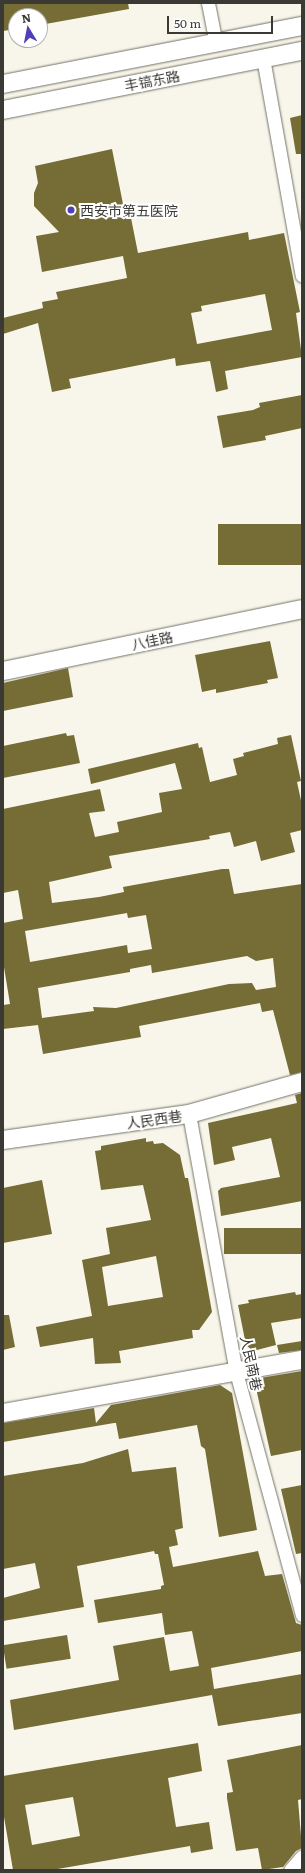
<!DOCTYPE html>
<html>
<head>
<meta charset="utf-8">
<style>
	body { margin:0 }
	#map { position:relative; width:305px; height:1873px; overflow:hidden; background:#f8f6ea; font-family:Literata,"Noto Sans SC",serif }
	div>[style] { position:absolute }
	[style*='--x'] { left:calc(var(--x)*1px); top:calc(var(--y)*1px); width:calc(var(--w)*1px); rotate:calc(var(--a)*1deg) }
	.building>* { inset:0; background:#756c36; transform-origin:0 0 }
	.roads { filter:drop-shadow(0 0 1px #737267) drop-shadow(0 0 1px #737267) }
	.street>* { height:13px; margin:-6.5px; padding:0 6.5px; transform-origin:6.5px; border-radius:6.5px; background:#fff }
	.secondary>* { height:18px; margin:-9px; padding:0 9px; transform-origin:9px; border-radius:9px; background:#fff }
	.dots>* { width:11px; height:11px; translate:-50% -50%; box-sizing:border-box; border:2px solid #fff; border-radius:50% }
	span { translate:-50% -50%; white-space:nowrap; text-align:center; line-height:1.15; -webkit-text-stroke:4px #fff; paint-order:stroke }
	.street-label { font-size:14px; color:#3a3934 }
	.poi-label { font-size:14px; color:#3a3934 }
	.left { translate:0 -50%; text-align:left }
	.frame { position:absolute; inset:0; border:4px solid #3a3934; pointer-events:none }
	.north { position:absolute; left:8px; top:8px; width:40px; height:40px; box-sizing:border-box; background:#fff; border:1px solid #b0b0ae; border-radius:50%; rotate:350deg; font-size:11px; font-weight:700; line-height:16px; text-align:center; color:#3a3934 }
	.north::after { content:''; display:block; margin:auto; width:14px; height:18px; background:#5040b7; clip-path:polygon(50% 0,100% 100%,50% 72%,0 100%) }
	.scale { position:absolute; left:167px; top:16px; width:106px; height:18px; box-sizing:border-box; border:2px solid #3a3934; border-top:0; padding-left:5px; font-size:12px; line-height:14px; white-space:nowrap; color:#3a3934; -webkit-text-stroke:3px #fff; paint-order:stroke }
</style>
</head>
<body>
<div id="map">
	<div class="building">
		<i style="clip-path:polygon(3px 3px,128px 3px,129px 9px,40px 25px,40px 16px,16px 16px,16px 29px,3px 31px)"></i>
		<i style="clip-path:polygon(302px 115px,302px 154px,296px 154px,290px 118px)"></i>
		<i style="clip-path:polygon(evenodd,112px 149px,126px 219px,131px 218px,138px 253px,248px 232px,249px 240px,284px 233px,300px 312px,296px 313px,302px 357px,225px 371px,228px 389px,216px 392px,210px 361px,176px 366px,175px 358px,69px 379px,71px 388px,52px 392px,38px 323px,3px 334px,3px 318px,43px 308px,42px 302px,58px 299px,56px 292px,127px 278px,123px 256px,42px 272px,36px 236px,59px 232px,34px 206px,34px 193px,38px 183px,35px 166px,112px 149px,265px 294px,272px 330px,197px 344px,191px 313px,202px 311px,201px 306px,265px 294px)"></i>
		<i style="clip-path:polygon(302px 395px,302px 428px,265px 436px,266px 440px,223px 448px,217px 416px,253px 410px,260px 407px,259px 403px)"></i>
		<i style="left:302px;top:524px;width:41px;height:84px;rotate:90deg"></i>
		<i style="clip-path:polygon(270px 641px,278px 678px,267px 680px,268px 683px,222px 692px,216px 693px,216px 689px,202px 692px,195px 655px)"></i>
		<i style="clip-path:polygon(68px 668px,73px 697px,3px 711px,3px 683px)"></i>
		<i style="clip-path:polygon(66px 733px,67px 736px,74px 735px,80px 763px,3px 778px,3px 746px)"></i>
		<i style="clip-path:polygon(evenodd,291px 735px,301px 781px,297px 782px,302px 805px,302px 830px,290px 833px,295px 852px,261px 861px,256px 841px,234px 847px,230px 832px,209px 836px,210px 839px,109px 856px,112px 868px,49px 882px,52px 903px,99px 897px,124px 892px,123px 887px,222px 869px,229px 869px,234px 894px,302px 884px,302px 1072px,290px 1075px,273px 1010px,262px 1012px,260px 1003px,139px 1026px,141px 1037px,43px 1054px,38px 1025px,3px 1029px,3px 1005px,10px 1004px,3px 961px,3px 923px,23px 919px,18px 890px,3px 893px,3px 809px,100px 789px,105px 811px,89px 813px,95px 837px,119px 832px,117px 822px,162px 812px,159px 793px,182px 789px,175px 763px,91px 784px,88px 769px,198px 743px,199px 748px,202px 747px,210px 782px,237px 775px,233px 759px,244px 756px,243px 753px,278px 744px,277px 738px,291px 735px,127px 913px,128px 918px,146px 915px,152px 949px,128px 953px,127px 945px,30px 962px,25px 931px,127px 913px,291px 735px,247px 956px,256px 961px,273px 958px,276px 987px,256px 990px,252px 983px,229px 984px,116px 1008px,93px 1007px,94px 1011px,42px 1018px,38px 988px,130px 972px,130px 969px,151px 965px,152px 973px,247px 956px)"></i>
		<i style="clip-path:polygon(302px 1093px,302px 1201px,221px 1216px,218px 1191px,221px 1188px,280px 1177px,271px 1138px,232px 1147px,235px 1160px,214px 1165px,208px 1123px,297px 1103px,295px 1095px)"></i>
		<i style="clip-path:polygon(evenodd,146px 1138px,146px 1142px,153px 1141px,154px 1144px,163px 1143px,180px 1155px,185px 1178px,188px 1178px,212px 1312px,199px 1330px,192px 1330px,193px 1338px,119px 1351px,121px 1363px,95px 1364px,93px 1338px,40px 1347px,36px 1327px,92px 1316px,82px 1260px,110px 1254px,106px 1228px,151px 1220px,143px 1185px,101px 1190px,95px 1151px,101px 1150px,101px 1146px,146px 1138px,156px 1256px,163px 1297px,108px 1306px,102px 1267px,156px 1256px)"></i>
		<i style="clip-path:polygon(42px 1180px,52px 1234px,3px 1243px,3px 1188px)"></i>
		<i style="left:302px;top:1228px;width:26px;height:78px;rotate:90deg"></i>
		<i style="clip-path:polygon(295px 1292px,296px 1295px,302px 1294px,302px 1318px,271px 1323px,276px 1345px,253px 1351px,246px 1345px,238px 1305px,249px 1303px,248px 1300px)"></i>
		<i style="clip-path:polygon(3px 1315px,9px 1315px,15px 1347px,3px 1350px)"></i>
		<i style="clip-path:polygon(302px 1341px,302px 1350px,279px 1353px,277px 1345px)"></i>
		<i style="clip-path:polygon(302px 1371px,302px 1450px,271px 1456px,254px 1379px)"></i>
		<i style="clip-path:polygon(220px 1385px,232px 1393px,257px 1530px,219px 1537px,205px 1449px,201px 1446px,197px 1425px,119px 1439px,116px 1423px,114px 1423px,3px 1442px,3px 1423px,94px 1408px,96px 1423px,111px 1405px)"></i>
		<i style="clip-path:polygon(128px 1449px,132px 1472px,176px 1467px,183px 1528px,175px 1530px,178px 1545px,169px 1547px,173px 1567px,258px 1551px,265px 1576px,282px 1574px,296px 1623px,302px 1625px,302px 1651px,211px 1668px,214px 1689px,302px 1674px,302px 1713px,218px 1726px,212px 1695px,14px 1730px,10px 1700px,119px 1680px,113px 1646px,164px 1637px,170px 1671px,199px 1666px,192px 1631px,165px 1635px,162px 1613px,98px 1623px,94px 1600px,161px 1589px,161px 1586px,164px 1585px,158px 1554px,155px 1554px,154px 1551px,77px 1566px,84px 1607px,3px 1621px,3px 1598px,40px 1588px,35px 1563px,3px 1569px,3px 1476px,83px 1463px)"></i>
		<i style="clip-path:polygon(302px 1485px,302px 1553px,296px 1554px,281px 1489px)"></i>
		<i style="left:67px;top:1635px;width:24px;height:65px;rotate:81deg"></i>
		<i style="clip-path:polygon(evenodd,198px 1743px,202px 1771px,168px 1778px,176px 1827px,209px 1822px,213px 1849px,191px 1853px,190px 1846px,52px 1870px,13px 1870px,3px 1811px,3px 1776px,198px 1743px,73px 1797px,80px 1836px,32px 1845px,25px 1805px,73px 1797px)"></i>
		<i style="clip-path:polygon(302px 1745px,302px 1799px,298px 1800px,302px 1848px,296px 1851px,283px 1867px,262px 1870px,258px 1848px,236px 1851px,227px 1798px,227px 1793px,233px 1792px,227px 1760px)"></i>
	</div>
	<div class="roads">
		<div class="street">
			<i style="--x:208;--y:3;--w:42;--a:79"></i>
			<i style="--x:263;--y:58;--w:221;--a:79.9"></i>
			<i style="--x:189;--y:1114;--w:262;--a:79.7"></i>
			<i style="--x:236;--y:1372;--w:252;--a:74.8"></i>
			<i style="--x:290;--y:1870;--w:18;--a:-49"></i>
		</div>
		<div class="secondary">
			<i style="--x:3;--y:84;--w:305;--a:-11"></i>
			<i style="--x:3;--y:110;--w:305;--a:-11.2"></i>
			<i style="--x:3;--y:671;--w:305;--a:-11.7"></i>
			<i style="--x:3;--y:1140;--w:188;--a:-8"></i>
			<i style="--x:189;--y:1114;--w:117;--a:-15.8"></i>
			<i style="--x:3;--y:1413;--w:304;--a:-10.1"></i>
		</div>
	</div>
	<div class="dots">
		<i style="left:71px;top:210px;background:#5040b7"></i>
	</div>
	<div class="street-label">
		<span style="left:152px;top:80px;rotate:-11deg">丰镐东路</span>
		<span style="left:152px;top:640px;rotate:-12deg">八佳路</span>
		<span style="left:154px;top:1119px;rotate:-8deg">人民西巷</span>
		<span style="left:252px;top:1363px;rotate:78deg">人民南巷</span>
	</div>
	<div class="poi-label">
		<span class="left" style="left:80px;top:210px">西安市第五医院</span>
	</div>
	<div class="frame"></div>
	<div class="north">N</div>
	<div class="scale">50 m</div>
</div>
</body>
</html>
